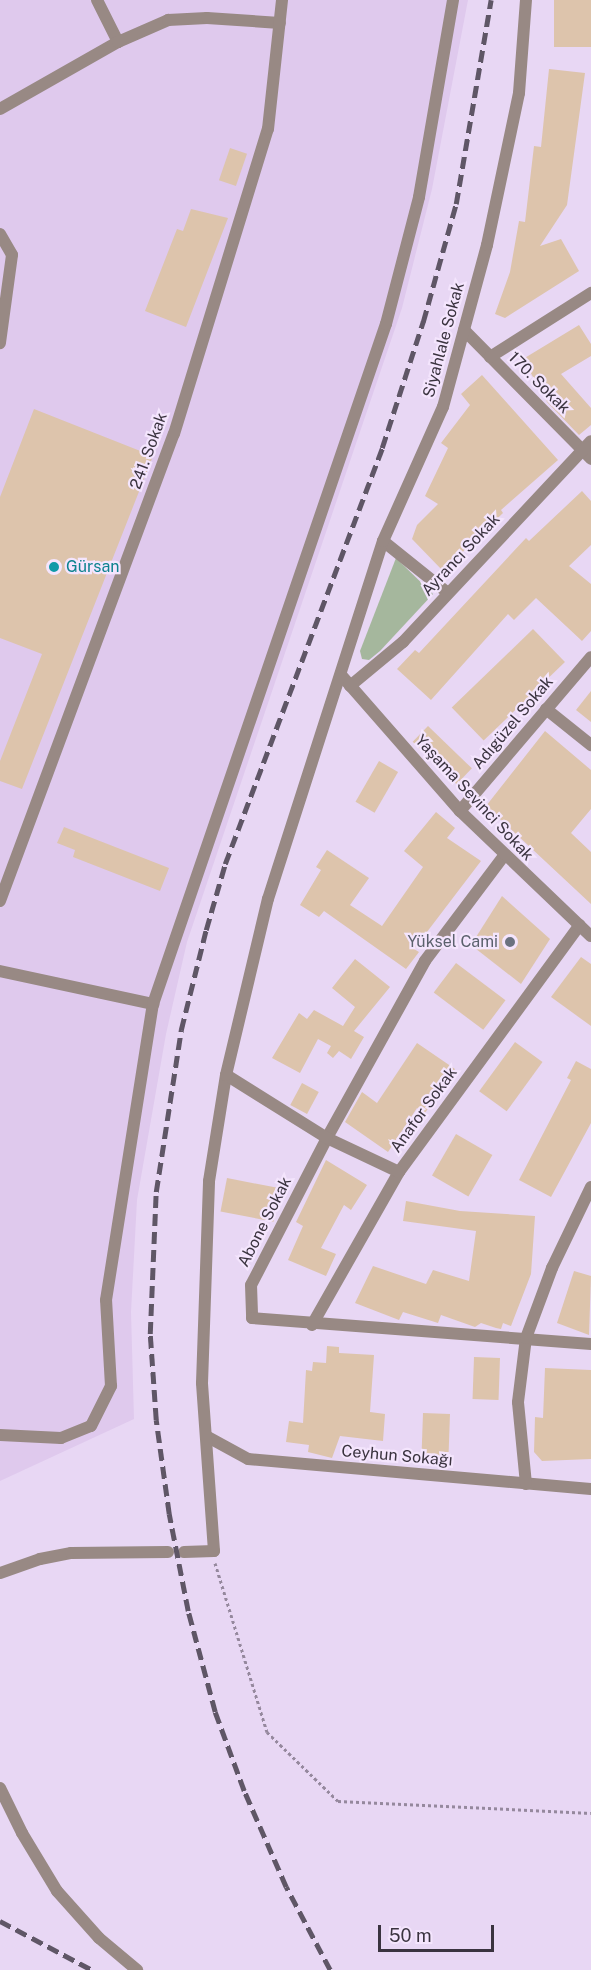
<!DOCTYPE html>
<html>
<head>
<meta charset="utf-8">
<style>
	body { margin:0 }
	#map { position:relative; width:591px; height:1970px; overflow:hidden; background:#e8d7f4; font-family:"Public Sans",sans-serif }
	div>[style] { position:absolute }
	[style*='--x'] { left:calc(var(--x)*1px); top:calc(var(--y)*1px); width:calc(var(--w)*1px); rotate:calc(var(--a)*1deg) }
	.built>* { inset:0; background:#dfc9ed }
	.green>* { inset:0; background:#a5b79d }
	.building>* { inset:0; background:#ddc4ac; transform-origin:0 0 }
	.path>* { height:3px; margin-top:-1.5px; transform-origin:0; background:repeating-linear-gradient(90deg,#95889d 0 3px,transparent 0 6px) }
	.minor>* { height:12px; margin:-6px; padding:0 6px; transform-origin:6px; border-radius:6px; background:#988984 }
	.tertiary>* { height:12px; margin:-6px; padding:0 6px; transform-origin:6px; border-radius:6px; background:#988984 }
	.rail>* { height:4.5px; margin-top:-2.25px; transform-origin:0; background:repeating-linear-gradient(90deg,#5f5666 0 12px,transparent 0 18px) }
	.dots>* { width:16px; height:16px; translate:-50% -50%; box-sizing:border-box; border:3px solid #f4e5fd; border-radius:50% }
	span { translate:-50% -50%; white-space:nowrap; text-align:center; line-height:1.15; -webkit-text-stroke:4.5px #f4e5fd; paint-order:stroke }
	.street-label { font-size:16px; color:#3a333f }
	.culture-label { font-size:16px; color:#0d838f }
	.left { translate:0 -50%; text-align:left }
	.worship-label { font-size:16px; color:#5b616d }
	.right { translate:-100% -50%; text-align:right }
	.scale { position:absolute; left:378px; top:1925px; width:116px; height:27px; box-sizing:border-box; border:3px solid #3a333f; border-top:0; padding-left:8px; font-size:18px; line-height:21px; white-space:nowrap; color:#3a333f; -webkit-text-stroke:4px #f4e5fd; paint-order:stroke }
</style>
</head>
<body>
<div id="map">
	<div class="built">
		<i style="clip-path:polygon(0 0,468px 0,432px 189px,402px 308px,187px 942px,166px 1034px,137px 1200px,131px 1312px,134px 1419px,0 1481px)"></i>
	</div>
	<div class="green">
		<i style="clip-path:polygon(396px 558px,433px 594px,380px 651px,369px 660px,362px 659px,360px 651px)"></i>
	</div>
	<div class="building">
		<i style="left:554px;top:0;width:37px;height:47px"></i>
		<i style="clip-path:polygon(549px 69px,585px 73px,567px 205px,540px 246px,561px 239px,579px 271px,505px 318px,495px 314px,510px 272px,519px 221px,525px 222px,534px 146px,541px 147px)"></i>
		<i style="left:230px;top:148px;width:18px;height:34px;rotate:19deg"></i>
		<i style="clip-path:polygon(191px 209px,228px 218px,186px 327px,145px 311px,177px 229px,183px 231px)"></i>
		<i style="clip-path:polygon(579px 325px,591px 344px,591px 356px,561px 374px,591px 408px,591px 425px,579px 435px,547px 402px,523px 359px)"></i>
		<i style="clip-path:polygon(482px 375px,558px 460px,501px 510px,503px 513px,443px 571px,412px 539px,417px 525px,438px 504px,425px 496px,448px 448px,441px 443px,470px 405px,461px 394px)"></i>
		<i style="clip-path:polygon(34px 409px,153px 456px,22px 789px,0 781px,0 761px,42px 654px,0 638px,0 497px)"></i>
		<i style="clip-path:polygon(582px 491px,591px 501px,591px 545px,569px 566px,591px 584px,591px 631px,582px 641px,536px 598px,514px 620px,508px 614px,431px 700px,397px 669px,415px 650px,419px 653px,526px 538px,529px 541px)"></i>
		<i style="left:533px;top:629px;width:46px;height:113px;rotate:46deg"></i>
		<i style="clip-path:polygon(591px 691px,591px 722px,576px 710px)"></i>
		<i style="left:428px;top:726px;width:61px;height:22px;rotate:44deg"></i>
		<i style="clip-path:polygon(545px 731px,591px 770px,591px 809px,571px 833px,591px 852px,591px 904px,486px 806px)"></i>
		<i style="left:379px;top:761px;width:22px;height:47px;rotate:30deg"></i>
		<i style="clip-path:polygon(436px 812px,455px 828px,447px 838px,481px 861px,414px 949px,419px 952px,406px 969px,324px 911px,319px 917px,300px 905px,321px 870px,316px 867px,327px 850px,369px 878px,350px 905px,382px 926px,423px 867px,404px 851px)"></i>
		<i style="clip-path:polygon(64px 827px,169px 868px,160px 891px,73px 857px,75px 850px,57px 843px)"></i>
		<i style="clip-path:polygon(502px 896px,550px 939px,521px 984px,471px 945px)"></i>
		<i style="clip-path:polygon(581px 957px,591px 964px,591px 1026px,551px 997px)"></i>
		<i style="clip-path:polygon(355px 959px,390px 987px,354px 1031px,364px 1037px,351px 1059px,339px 1051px,333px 1058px,327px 1053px,331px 1046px,318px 1039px,300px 1073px,272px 1058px,299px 1013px,307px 1019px,314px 1010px,343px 1026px,355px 1007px,332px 988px)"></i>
		<i style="left:456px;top:963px;width:62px;height:37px;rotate:37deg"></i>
		<i style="left:515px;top:1042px;width:34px;height:61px;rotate:36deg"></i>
		<i style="clip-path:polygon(417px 1043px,455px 1069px,425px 1113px,417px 1108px,388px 1152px,345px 1122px,362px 1092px,377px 1103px)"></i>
		<i style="clip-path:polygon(576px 1061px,591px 1069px,591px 1123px,551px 1197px,519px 1180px,571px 1080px,567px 1078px)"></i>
		<i style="left:302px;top:1083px;width:19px;height:25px;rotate:28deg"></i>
		<i style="left:456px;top:1134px;width:42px;height:48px;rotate:30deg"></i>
		<i style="clip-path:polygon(326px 1160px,367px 1185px,351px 1210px,344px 1205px,321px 1248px,336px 1254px,326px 1276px,288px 1260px,303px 1226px,296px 1222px)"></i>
		<i style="left:227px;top:1178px;width:54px;height:34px;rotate:11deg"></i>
		<i style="clip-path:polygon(406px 1201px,460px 1211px,535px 1216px,531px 1274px,511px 1326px,503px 1323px,501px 1329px,496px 1328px,481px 1323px,475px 1327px,441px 1315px,438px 1323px,403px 1312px,399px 1320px,355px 1303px,373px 1266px,426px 1284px,433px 1270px,469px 1281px,476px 1231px,403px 1221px)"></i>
		<i style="clip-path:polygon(574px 1271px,591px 1276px,589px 1335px,557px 1323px)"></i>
		<i style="clip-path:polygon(327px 1346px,339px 1347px,339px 1353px,374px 1355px,370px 1412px,385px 1414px,383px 1441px,340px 1436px,332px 1458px,308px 1452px,309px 1445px,286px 1442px,289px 1421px,303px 1423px,306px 1370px,312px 1371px,313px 1362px,326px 1363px)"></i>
		<i style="left:474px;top:1357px;width:26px;height:42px;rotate:2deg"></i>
		<i style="clip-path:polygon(545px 1368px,591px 1370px,591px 1459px,542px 1461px,534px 1452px,535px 1417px,543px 1418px)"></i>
		<i style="left:423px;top:1413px;width:27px;height:44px;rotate:2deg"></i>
	</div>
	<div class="path">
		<i style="--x:215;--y:1563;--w:177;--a:72.9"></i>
		<i style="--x:267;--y:1732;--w:99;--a:44.2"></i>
		<i style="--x:338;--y:1801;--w:253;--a:2.7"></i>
	</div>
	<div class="minor">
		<i style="--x:97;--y:0;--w:47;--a:63.4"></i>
		<i style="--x:0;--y:109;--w:136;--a:-29.6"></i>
		<i style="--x:118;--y:42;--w:55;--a:-23.7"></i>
		<i style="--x:168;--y:20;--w:39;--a:-3"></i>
		<i style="--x:207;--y:18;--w:73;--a:3.9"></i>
		<i style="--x:464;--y:330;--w:181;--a:45.4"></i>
		<i style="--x:490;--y:357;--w:120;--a:-32.4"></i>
		<i style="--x:383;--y:541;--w:83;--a:38.7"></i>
		<i style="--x:350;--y:686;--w:69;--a:-39.7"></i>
		<i style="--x:403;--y:642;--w:275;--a:-46.9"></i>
		<i style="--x:546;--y:709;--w:58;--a:38.7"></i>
		<i style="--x:460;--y:811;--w:202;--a:-49.6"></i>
		<i style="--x:503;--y:857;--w:130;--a:126.9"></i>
		<i style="--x:425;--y:961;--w:202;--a:119"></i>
		<i style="--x:327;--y:1138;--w:165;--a:117.3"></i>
		<i style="--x:251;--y:1285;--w:33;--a:88"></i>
		<i style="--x:252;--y:1318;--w:340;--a:4.4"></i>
		<i style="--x:0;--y:901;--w:498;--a:-69.6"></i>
		<i style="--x:174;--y:434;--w:319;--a:-72.9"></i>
		<i style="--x:268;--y:129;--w:130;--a:-83.8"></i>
		<i style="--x:0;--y:971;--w:157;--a:12.2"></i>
		<i style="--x:312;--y:1325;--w:176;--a:-60.4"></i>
		<i style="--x:399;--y:1172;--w:306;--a:-53.8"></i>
		<i style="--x:206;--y:1436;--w:48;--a:28.7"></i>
		<i style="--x:248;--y:1459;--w:344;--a:5"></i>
		<i style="--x:526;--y:1484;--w:82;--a:-95.6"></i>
		<i style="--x:518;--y:1402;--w:64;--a:-82.9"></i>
		<i style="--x:526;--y:1338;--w:75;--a:-69.6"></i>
		<i style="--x:552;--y:1268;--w:90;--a:-64.3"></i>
		<i style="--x:184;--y:1552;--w:30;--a:-2"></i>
		<i style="--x:214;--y:1551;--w:168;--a:-94.1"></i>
		<i style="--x:202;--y:1383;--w:202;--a:-88"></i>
		<i style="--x:209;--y:1181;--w:107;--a:-80.9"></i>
		<i style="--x:0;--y:1573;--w:42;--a:-19.3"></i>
		<i style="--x:40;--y:1559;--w:32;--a:-11"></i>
		<i style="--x:71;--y:1553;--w:97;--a:-0.6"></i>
		<i style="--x:0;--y:1788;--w:50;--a:63.9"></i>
		<i style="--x:22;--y:1833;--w:68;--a:58.9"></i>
		<i style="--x:57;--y:1891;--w:63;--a:48.2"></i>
		<i style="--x:99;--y:1938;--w:50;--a:40.1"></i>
	</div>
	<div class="tertiary">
		<i style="--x:0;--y:234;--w:24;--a:60"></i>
		<i style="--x:12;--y:255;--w:89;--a:97.8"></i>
		<i style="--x:341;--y:675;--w:181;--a:48.8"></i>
		<i style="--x:460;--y:811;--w:181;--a:43.7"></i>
		<i style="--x:399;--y:1172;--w:80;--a:-154.7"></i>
		<i style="--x:327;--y:1138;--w:119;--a:-148"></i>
		<i style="--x:226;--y:1075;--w:181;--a:-76.6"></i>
		<i style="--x:268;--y:899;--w:376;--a:-72.2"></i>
		<i style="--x:383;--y:541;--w:147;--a:-65.9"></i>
		<i style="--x:443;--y:407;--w:168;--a:-74.8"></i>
		<i style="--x:487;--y:245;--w:155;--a:-78.1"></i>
		<i style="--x:519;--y:93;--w:93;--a:-85.7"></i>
		<i style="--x:0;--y:1435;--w:61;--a:2.8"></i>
		<i style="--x:61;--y:1438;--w:32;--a:-22"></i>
		<i style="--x:91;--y:1426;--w:45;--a:-63.4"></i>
		<i style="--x:111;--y:1386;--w:86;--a:-93.3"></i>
		<i style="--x:106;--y:1300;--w:300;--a:-81"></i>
		<i style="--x:153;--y:1004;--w:719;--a:-71.09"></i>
		<i style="--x:386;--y:324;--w:131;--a:-75.4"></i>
		<i style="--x:419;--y:197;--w:200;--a:-80.2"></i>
	</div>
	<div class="rail">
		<i style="--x:0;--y:1921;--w:104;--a:28"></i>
		<i style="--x:330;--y:1970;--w:94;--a:-117.9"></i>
		<i style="--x:286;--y:1887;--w:105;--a:-113.6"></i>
		<i style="--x:244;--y:1791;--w:84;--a:-110.2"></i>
		<i style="--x:215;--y:1712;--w:105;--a:-105"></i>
		<i style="--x:188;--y:1611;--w:99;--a:-101.1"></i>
		<i style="--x:169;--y:1514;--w:95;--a:-97.9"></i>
		<i style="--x:156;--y:1420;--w:86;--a:-94"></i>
		<i style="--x:150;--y:1334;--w:142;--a:-87.6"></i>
		<i style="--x:156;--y:1192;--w:164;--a:-81.2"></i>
		<i style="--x:181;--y:1030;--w:103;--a:-76"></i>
		<i style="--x:206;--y:930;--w:69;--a:-73.9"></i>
		<i style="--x:225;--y:864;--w:445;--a:-69.3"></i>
		<i style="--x:382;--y:448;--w:133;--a:-72"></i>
		<i style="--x:423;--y:322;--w:123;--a:-74.4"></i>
		<i style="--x:456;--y:204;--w:207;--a:-80.3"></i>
	</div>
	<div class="dots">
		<i style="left:54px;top:567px;background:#0f9aa8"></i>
		<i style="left:510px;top:942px;background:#6b7280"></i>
	</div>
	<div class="street-label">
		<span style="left:444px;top:340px;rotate:-75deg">Siyahlale Sokak</span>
		<span style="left:539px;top:383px;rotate:45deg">170. Sokak</span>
		<span style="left:149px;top:451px;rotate:-70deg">241. Sokak</span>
		<span style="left:461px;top:555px;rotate:-47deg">Ayrancı Sokak</span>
		<span style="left:513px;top:723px;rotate:-50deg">Adıgüzel Sokak</span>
		<span style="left:474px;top:798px;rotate:47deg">Yaşama Sevinci Sokak</span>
		<span style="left:424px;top:1110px;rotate:-54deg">Anafor Sokak</span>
		<span style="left:265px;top:1222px;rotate:-63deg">Abone Sokak</span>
		<span style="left:397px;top:1456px;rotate:5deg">Ceyhun Sokağı</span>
	</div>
	<div class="culture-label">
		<span class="left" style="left:66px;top:567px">Gürsan</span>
	</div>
	<div class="worship-label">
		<span class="right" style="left:498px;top:942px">Yüksel Cami</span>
	</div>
	<div class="scale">50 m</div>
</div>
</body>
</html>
